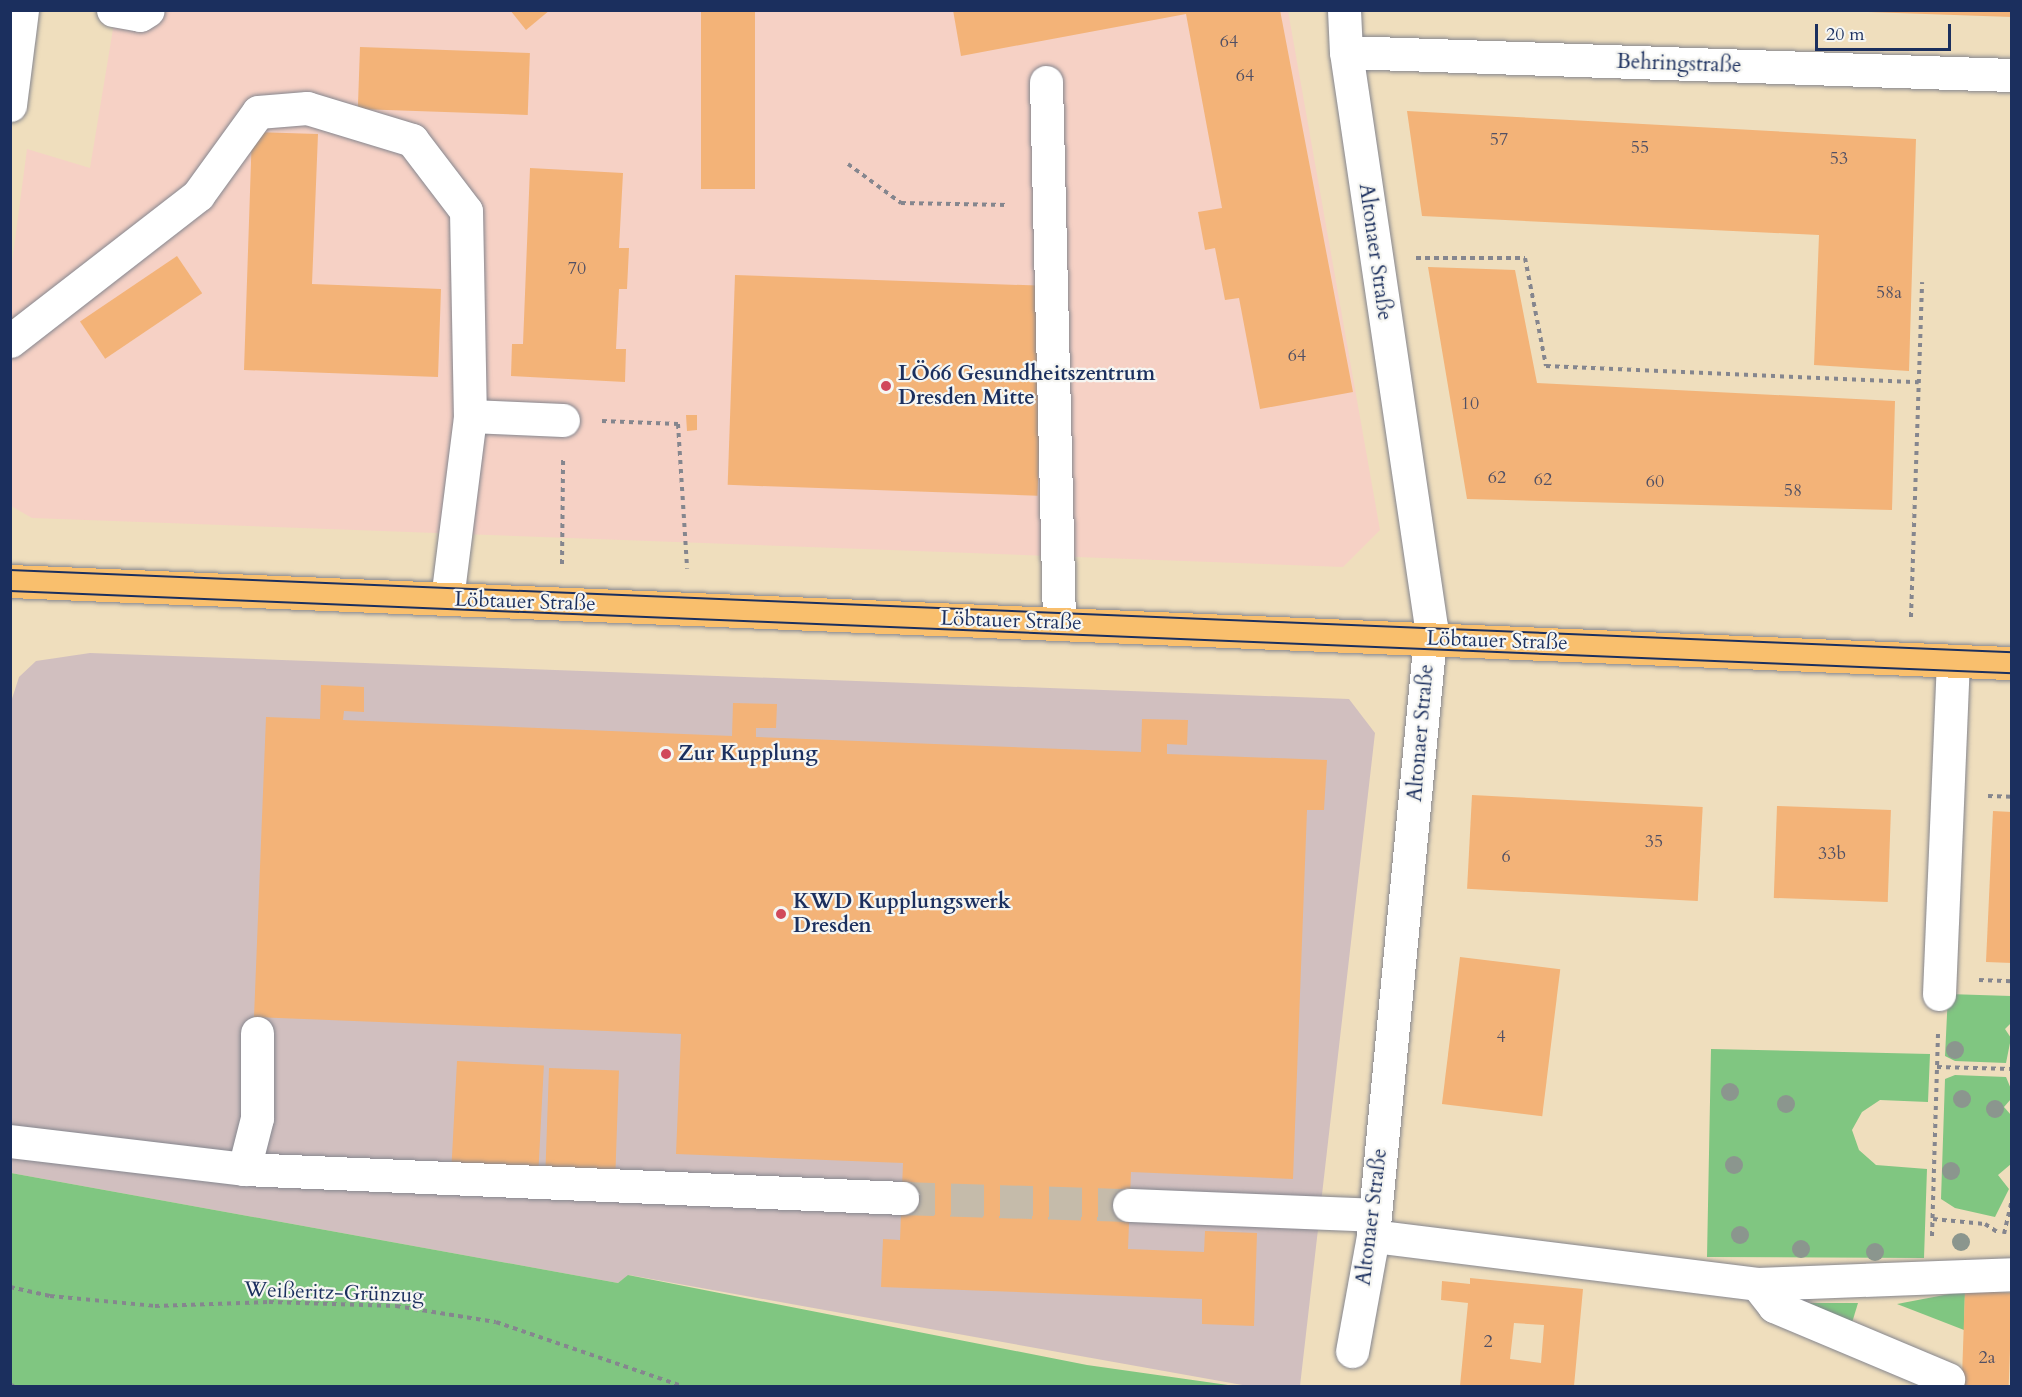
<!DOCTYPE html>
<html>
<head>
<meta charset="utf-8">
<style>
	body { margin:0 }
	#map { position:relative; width:2022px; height:1397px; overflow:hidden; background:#efdebd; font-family:Cardo,serif }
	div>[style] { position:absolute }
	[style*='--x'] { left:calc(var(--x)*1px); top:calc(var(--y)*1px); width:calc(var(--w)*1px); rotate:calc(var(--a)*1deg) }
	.built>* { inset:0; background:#f6d1c5 }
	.industrial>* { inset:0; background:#d1bfbf }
	.green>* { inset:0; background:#80c681 }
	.building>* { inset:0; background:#f3b378; transform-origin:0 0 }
	.minor-tunnel>* { height:33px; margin-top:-16.5px; transform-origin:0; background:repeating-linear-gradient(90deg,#c5bbaa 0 33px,transparent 0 49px) }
	.path>* { height:4px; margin-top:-2px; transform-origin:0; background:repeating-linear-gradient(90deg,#85868e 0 4.5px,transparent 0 9px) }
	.roads { filter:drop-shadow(0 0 2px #85868e) drop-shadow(0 0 2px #85868e) }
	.minor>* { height:33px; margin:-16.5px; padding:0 16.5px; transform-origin:16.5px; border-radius:16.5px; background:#fff }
	.major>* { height:33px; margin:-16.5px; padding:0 16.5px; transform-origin:16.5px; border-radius:16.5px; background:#f9bf6d }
	.tram>* { height:1.5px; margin:-0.75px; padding:0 0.75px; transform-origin:0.75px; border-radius:0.75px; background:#1b2f5e }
	.trees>* { width:18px; height:18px; margin:-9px; border-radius:50%; background:#8b968e }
	.dots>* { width:16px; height:16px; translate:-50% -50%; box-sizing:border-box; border:3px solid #f6f6f2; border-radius:50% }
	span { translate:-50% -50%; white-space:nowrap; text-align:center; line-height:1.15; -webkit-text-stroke:4.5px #f6f6f2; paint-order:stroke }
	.number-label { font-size:18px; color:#515064 }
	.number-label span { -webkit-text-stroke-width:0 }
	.street-label { font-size:21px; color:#1b2f5e }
	.poi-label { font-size:21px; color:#1b2f5e; font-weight:700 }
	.left { translate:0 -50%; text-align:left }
	.frame { position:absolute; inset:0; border:12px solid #1b2f5e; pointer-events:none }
	.scale { position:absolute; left:1815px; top:24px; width:136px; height:27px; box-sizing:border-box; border:3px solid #1b2f5e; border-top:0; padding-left:8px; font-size:18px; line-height:21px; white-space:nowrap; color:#1b2f5e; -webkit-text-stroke:4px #f6f6f2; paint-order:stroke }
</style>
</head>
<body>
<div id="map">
	<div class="built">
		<i style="clip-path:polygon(116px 11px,1288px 11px,1380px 530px,1343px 567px,32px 518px,11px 506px,10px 278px,27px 149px,90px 168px)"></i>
	</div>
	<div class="industrial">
		<i style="clip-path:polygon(90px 653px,1349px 699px,1375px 733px,1300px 1386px,1248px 1386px,629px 1275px,618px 1283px,11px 1173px,10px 705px,19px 677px,36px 661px)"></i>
	</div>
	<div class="green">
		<i style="clip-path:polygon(1948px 994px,2011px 996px,2011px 1023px,2005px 1029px,2011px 1038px,2006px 1063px,1955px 1061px,1945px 1056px)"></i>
		<i style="clip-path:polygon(1711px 1049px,1930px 1054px,1928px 1102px,1880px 1100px,1862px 1112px,1852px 1130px,1859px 1150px,1876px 1165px,1927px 1169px,1924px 1258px,1707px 1257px)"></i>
		<i style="clip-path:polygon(1955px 1075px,2006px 1077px,2011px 1089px,2011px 1099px,2004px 1107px,2011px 1115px,2011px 1164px,1998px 1175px,2009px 1189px,1995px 1217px,1955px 1208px,1941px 1199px,1945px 1079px)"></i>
		<i style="clip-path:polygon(11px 1173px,618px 1283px,628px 1275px,1087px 1365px,1235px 1386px,11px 1386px)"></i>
		<i style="clip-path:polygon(1965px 1291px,1964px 1330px,1897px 1304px)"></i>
		<i style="clip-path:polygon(1796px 1303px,1858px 1303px,1851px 1326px)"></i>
	</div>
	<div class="building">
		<i style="clip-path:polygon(510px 10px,550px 10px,526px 30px)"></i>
		<i style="left:701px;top:10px;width:54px;height:179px"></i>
		<i style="clip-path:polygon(953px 10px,1280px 10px,1353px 392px,1260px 409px,1239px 298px,1225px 300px,1215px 248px,1205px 250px,1198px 212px,1222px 208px,1186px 14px,961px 56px)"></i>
		<i style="clip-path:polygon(1868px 10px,2012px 10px,2012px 17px,1868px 12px)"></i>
		<i style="left:360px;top:47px;width:170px;height:62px;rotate:2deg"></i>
		<i style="clip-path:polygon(1407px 111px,1916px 139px,1909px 371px,1814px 365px,1819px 235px,1422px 216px)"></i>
		<i style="clip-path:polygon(252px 132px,318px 134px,312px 284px,441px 289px,438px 377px,244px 370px)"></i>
		<i style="clip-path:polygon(530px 168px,623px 173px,619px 248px,629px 248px,627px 289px,619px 289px,616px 349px,626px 349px,625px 382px,511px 376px,512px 344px,523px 344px)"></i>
		<i style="left:177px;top:256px;width:45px;height:117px;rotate:56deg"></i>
		<i style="clip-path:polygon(1428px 267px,1515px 270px,1537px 383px,1895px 401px,1892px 510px,1467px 499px)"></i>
		<i style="left:735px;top:275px;width:310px;height:210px;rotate:2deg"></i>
		<i style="clip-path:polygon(686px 415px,697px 415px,697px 430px,687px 431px)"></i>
		<i style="clip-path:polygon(321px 685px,364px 687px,364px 712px,344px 711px,343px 720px,732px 736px,733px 703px,777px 704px,776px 728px,756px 728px,756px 737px,1141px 752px,1142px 719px,1188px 720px,1187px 745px,1167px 744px,1167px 754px,1327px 760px,1324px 810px,1307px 810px,1293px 1179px,1131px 1172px,1128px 1249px,1204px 1252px,1205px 1231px,1257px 1233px,1254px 1326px,1202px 1324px,1202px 1299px,881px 1287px,883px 1239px,900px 1240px,903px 1163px,676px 1154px,681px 1034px,254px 1017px,266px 717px,320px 719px)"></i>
		<i style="left:1472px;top:795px;width:231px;height:94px;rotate:3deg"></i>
		<i style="left:1777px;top:806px;width:114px;height:92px;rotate:2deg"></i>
		<i style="clip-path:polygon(1993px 811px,2012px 812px,2012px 963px,1986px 962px)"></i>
		<i style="left:1460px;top:957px;width:101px;height:148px;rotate:7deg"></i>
		<i style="left:457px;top:1061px;width:87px;height:103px;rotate:3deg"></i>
		<i style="left:549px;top:1068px;width:70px;height:101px;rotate:2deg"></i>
		<i style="clip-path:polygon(evenodd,1470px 1278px,1583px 1289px,1574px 1386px,1460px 1386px,1468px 1303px,1441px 1300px,1442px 1281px,1470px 1284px,1470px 1278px,1514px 1323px,1544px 1325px,1541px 1363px,1510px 1359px,1514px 1323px)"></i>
		<i style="left:1965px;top:1291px;width:47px;height:95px;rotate:2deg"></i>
	</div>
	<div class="minor-tunnel">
		<i style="--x:902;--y:1198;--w:227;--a:1.8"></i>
	</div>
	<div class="path">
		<i style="--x:848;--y:164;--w:66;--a:36.3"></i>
		<i style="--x:901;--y:203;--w:107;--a:1.1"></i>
		<i style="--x:1416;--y:258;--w:109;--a:0"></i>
		<i style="--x:1525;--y:258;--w:110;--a:79"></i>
		<i style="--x:1546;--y:366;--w:373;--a:2.5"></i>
		<i style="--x:602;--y:421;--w:76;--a:2.3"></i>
		<i style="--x:678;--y:424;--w:145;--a:86.4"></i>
		<i style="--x:562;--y:564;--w:104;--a:-89.4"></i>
		<i style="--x:1911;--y:617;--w:335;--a:-88.1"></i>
		<i style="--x:1988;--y:796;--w:24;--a:2"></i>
		<i style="--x:1979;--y:980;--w:33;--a:2"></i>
		<i style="--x:1937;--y:1067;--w:75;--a:1.5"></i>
		<i style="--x:1933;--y:1219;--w:52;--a:5.5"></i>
		<i style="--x:1985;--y:1224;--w:17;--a:33"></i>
		<i style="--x:2004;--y:1234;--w:35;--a:-77"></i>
		<i style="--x:1932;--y:1236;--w:203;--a:-88.3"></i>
		<i style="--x:10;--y:1287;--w:41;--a:12.7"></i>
		<i style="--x:50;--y:1296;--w:105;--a:5.4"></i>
		<i style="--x:155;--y:1306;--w:114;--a:-2"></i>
		<i style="--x:269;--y:1302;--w:127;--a:1.8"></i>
		<i style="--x:396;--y:1306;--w:101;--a:9.1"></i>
		<i style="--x:496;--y:1322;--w:197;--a:19"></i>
		<i style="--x:10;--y:1385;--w:4;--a:14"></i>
	</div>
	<div class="roads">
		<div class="minor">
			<i style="--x:113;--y:10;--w:27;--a:10"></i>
			<i style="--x:140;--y:15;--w:9;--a:-32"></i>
			<i style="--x:1344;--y:10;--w:42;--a:87.3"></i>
			<i style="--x:1346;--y:52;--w:581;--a:81.59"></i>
			<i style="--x:1431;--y:627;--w:612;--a:95.44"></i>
			<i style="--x:1373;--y:1236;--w:117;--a:100.3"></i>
			<i style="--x:1346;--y:52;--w:666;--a:1.98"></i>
			<i style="--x:1046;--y:82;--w:541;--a:88.62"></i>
			<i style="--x:10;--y:105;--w:96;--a:-82.8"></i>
			<i style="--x:10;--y:341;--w:238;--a:-37.8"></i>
			<i style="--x:198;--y:195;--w:102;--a:-54.1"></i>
			<i style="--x:258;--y:112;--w:49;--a:-4.7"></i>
			<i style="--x:307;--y:108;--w:110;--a:16.9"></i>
			<i style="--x:412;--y:140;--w:89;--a:52.7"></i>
			<i style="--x:466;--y:211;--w:205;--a:88.9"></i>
			<i style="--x:447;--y:599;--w:184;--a:-82.8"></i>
			<i style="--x:470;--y:416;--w:93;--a:2.5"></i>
			<i style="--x:1939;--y:994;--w:333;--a:-87.6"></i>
			<i style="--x:10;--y:1141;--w:236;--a:6.8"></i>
			<i style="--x:244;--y:1169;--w:659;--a:2.52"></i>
			<i style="--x:244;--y:1169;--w:53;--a:-75.7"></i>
			<i style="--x:257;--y:1118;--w:85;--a:-90"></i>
			<i style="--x:1129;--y:1205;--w:246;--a:2.3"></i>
			<i style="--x:1373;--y:1236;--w:387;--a:7.1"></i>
			<i style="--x:1757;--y:1284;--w:255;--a:-2.2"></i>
			<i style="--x:1757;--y:1284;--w:28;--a:52"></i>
			<i style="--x:1774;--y:1306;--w:189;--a:22.8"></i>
		</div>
		<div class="major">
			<i style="--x:10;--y:581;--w:2004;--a:2.35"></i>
		</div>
	</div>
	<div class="tram">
		<i style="--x:10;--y:570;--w:2004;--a:2.35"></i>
		<i style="--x:10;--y:591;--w:2004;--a:2.35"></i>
	</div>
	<div class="trees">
		<i style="left:1955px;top:1050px"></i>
		<i style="left:1730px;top:1092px"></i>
		<i style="left:1962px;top:1099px"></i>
		<i style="left:1786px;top:1104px"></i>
		<i style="left:1995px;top:1109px"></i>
		<i style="left:1734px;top:1165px"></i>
		<i style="left:1951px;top:1171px"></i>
		<i style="left:1740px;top:1235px"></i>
		<i style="left:1961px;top:1242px"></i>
		<i style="left:1801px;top:1249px"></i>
		<i style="left:1875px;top:1252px"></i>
	</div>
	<div class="dots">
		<i style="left:886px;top:386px;background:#d1495b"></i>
		<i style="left:666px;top:754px;background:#d1495b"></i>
		<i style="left:781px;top:914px;background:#d1495b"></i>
	</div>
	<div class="number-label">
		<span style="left:1229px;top:42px">64</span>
		<span style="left:1245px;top:76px">64</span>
		<span style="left:1499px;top:140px">57</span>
		<span style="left:1640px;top:148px">55</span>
		<span style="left:1839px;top:159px">53</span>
		<span style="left:577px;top:269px">70</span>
		<span style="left:1889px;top:293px">58a</span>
		<span style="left:1297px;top:356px">64</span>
		<span style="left:1470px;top:404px">10</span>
		<span style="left:1497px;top:478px">62</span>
		<span style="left:1543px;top:480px">62</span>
		<span style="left:1655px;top:482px">60</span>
		<span style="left:1793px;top:491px">58</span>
		<span style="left:1654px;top:842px">35</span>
		<span style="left:1832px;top:854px">33b</span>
		<span style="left:1506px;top:857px">6</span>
		<span style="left:1501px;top:1037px">4</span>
		<span style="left:1488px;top:1342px">2</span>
		<span style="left:1987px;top:1358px">2a</span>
	</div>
	<div class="street-label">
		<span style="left:1679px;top:64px;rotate:2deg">Behringstraße</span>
		<span style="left:1375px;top:252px;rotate:82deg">Altonaer Straße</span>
		<span style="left:525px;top:602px;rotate:2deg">Löbtauer Straße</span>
		<span style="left:1011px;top:621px;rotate:2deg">Löbtauer Straße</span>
		<span style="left:1497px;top:641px;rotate:2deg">Löbtauer Straße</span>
		<span style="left:1421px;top:733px;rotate:-85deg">Altonaer Straße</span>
		<span style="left:1372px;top:1217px;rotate:-83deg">Altonaer Straße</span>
		<span style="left:334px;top:1293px;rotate:2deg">Weißeritz-Grünzug</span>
	</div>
	<div class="poi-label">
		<span class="left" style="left:898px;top:386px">LÖ66 Gesundheitszentrum<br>Dresden Mitte</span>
		<span class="left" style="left:678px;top:754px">Zur Kupplung</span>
		<span class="left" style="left:793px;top:914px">KWD Kupplungswerk<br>Dresden</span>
	</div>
	<div class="frame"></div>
	<div class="scale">20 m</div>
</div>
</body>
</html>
